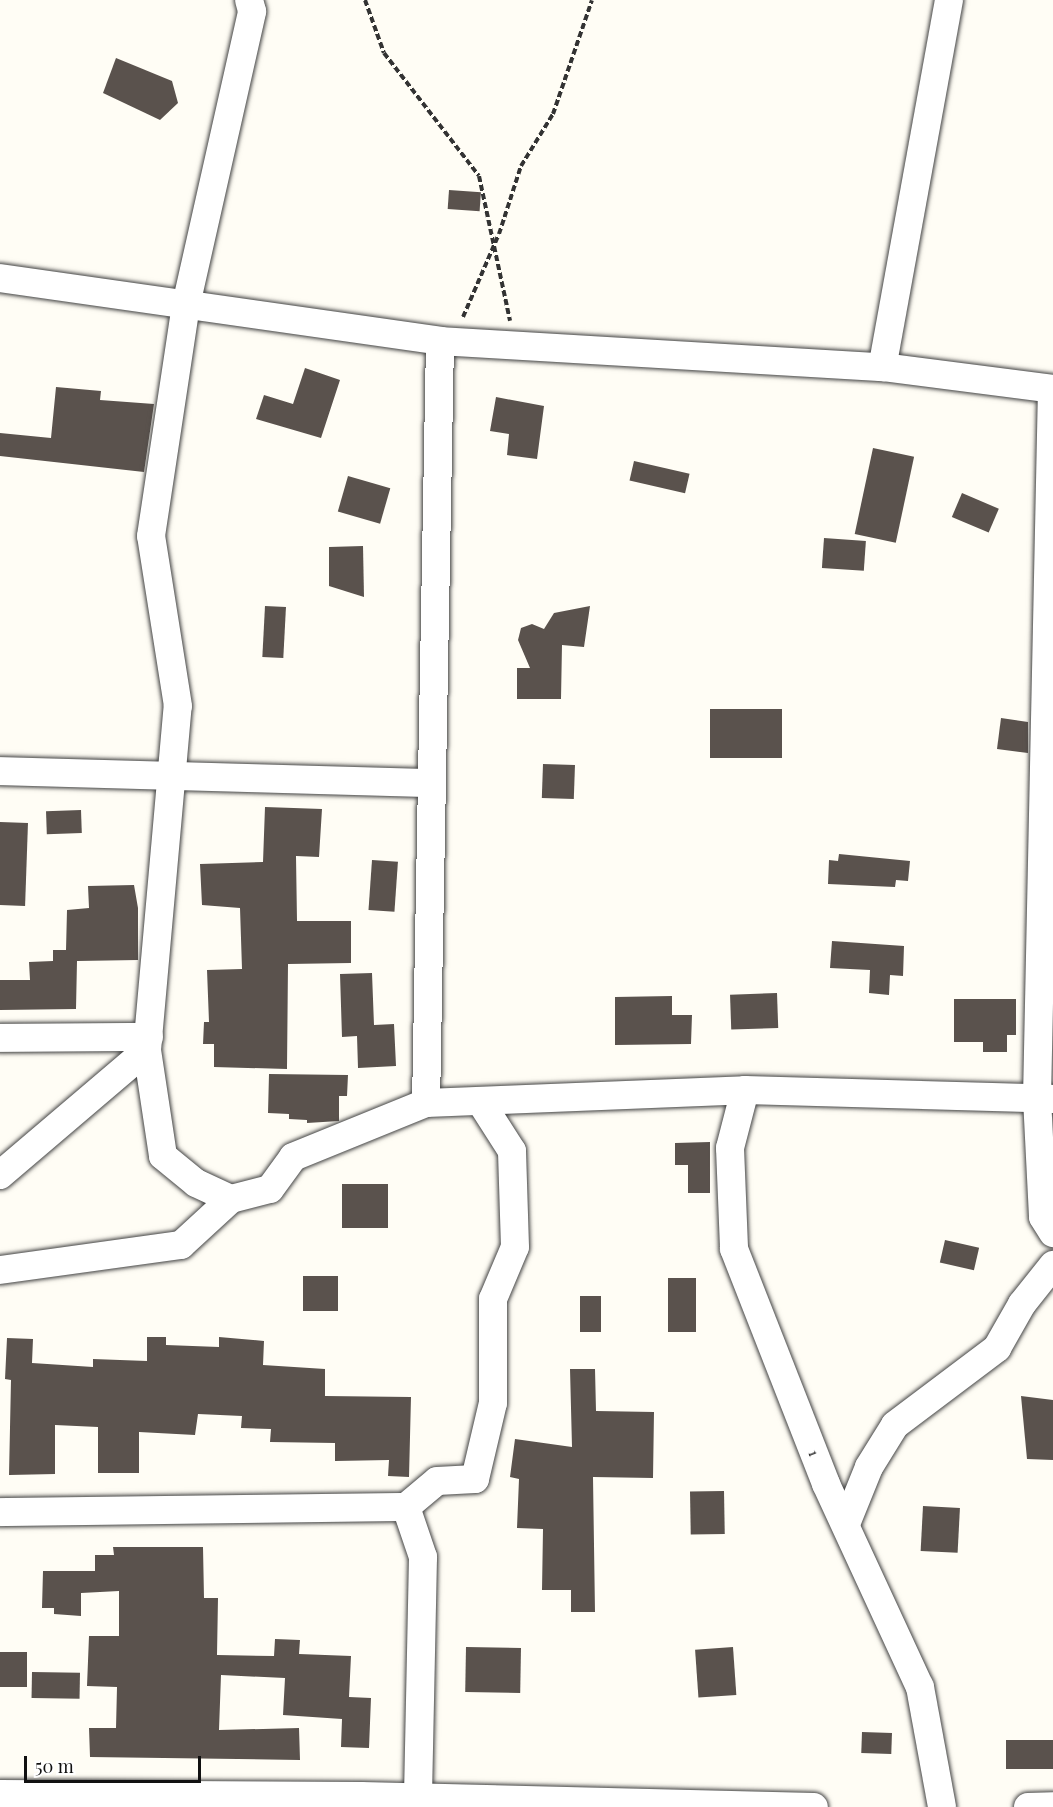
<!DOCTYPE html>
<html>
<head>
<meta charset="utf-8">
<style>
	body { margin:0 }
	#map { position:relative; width:1053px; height:1807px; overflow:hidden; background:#fffdf5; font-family:"Playfair Display",serif }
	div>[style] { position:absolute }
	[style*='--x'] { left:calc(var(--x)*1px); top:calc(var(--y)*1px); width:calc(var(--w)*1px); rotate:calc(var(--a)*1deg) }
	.building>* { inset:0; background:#5a524d; transform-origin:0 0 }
	.path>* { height:4px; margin-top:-2px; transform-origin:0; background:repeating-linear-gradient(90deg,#333 0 6px,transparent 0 9px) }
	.roads { filter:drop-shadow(0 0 2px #444) drop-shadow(0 0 2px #444) }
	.minor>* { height:28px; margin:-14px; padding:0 14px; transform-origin:14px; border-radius:14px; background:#fff }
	span { translate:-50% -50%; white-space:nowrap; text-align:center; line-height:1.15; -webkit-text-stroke:6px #fff; paint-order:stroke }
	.street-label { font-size:15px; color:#111 }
	.scale { position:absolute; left:24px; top:1756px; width:177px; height:27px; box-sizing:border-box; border:3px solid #111; border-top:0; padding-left:8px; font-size:18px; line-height:21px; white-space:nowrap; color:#111; -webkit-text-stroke:4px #fff; paint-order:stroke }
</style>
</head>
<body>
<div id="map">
	<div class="building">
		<i style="clip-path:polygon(116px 58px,172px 81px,178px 103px,160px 120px,103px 93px)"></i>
		<i style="left:449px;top:190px;width:32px;height:19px;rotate:4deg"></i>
		<i style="clip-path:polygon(305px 368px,340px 380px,321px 438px,256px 419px,264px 395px,293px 404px)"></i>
		<i style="clip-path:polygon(56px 387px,101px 391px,100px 400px,154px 404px,144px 472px,0 456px,0 433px,51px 438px)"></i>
		<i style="clip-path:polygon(496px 397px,544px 406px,537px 459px,507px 455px,509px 434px,490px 431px)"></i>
		<i style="left:873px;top:448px;width:42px;height:88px;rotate:12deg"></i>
		<i style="left:634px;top:461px;width:57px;height:20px;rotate:13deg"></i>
		<i style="left:348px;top:476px;width:44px;height:37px;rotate:16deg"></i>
		<i style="left:962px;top:493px;width:40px;height:26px;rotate:23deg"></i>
		<i style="left:824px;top:538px;width:42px;height:30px;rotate:4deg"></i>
		<i style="clip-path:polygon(363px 546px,364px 597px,329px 586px,329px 547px)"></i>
		<i style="left:265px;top:606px;width:21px;height:51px;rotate:3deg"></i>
		<i style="clip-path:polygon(590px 606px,584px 647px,562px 645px,561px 699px,517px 699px,517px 668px,530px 668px,518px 640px,521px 628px,532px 624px,544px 629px,554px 613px)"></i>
		<i style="left:782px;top:709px;width:49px;height:72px;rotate:90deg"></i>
		<i style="clip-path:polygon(1001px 718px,1028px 722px,1028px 753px,997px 749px)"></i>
		<i style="left:543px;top:764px;width:32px;height:34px;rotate:2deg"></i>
		<i style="clip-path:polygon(265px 807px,322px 809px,319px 857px,296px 856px,297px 921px,351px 921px,351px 963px,288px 964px,287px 1069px,214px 1067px,214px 1044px,203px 1044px,204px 1022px,209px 1022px,207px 970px,242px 969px,240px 908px,202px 905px,200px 864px,263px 862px)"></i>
		<i style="left:81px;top:810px;width:23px;height:35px;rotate:88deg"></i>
		<i style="left:0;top:822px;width:28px;height:83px;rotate:2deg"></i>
		<i style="clip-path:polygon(839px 854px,910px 861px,908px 881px,896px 880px,895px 887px,828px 884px,829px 860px,838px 861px)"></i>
		<i style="left:372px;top:860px;width:26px;height:50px;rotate:4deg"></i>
		<i style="clip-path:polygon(134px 885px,138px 908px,138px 960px,77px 961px,76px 1009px,0 1010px,0 980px,30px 980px,29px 962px,53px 961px,53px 950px,66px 950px,67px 910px,89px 908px,88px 886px)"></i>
		<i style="clip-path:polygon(832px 941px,904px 946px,903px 976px,890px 975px,889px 995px,869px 993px,870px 970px,830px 968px)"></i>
		<i style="clip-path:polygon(372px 973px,374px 1025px,394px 1024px,396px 1066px,358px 1068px,357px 1036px,342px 1037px,340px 974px)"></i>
		<i style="left:777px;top:993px;width:35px;height:47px;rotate:88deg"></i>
		<i style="clip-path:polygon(672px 996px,672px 1015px,692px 1015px,691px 1044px,615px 1045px,615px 997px)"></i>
		<i style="clip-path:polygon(954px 999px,1016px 999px,1016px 1035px,1007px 1035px,1007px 1052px,983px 1052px,983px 1042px,954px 1042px)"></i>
		<i style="clip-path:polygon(269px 1074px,348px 1075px,347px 1096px,339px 1096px,339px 1121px,307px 1123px,307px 1120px,289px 1119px,289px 1114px,268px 1113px)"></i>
		<i style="clip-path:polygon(710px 1142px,710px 1193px,688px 1193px,688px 1165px,675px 1165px,675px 1143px)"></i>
		<i style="left:342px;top:1184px;width:46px;height:44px"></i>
		<i style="left:945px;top:1240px;width:35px;height:23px;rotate:13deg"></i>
		<i style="left:303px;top:1276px;width:35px;height:35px"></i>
		<i style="left:668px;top:1278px;width:28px;height:54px"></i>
		<i style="left:580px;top:1296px;width:21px;height:36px"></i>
		<i style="clip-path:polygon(147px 1337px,166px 1337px,166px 1345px,219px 1347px,219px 1337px,264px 1341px,263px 1365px,325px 1369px,325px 1396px,411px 1397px,409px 1477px,388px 1476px,389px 1460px,335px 1461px,335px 1443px,270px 1442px,271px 1429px,241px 1428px,242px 1416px,198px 1414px,195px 1435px,139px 1432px,139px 1473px,98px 1473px,98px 1427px,55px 1425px,55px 1474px,9px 1475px,11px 1380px,5px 1379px,7px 1338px,33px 1339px,32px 1363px,93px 1367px,93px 1359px,147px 1361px)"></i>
		<i style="clip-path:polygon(570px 1369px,595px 1369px,596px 1411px,654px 1412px,653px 1478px,593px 1477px,595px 1612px,571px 1612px,571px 1590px,542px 1590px,543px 1529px,517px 1528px,519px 1479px,510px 1477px,515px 1439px,572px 1447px)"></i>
		<i style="clip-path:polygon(1021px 1396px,1053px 1400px,1053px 1460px,1027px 1459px)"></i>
		<i style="left:724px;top:1491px;width:43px;height:34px;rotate:89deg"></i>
		<i style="left:923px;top:1506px;width:37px;height:45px;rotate:3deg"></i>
		<i style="clip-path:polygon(113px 1547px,203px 1547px,204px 1598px,218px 1598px,217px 1655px,274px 1656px,275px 1639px,300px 1640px,299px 1654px,351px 1656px,349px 1697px,371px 1698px,369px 1748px,341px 1747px,342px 1719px,283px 1715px,285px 1678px,221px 1675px,219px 1730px,299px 1728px,300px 1760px,90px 1757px,89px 1728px,116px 1728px,117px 1687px,87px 1686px,89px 1636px,119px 1636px,119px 1591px,81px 1593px,81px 1616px,54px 1614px,54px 1608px,42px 1608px,43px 1571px,95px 1571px,95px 1555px,114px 1555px)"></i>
		<i style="left:466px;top:1647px;width:55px;height:45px;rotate:1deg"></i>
		<i style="left:733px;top:1647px;width:48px;height:38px;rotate:86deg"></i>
		<i style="left:0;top:1652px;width:27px;height:35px"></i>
		<i style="left:32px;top:1672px;width:48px;height:26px;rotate:1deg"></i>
		<i style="left:862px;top:1732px;width:30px;height:21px;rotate:2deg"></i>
		<i style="left:1006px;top:1740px;width:47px;height:29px"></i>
	</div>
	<div class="path">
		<i style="--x:365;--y:0;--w:56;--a:70.3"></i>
		<i style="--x:384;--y:53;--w:155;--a:52.3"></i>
		<i style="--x:479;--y:176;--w:148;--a:77.9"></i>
		<i style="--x:463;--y:317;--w:90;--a:-66.6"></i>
		<i style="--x:499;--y:234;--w:71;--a:-72.1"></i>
		<i style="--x:521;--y:166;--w:61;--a:-58.4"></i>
		<i style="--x:553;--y:114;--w:120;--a:-71.1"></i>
	</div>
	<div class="roads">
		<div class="minor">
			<i style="--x:949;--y:0;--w:373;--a:100.3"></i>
			<i style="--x:882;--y:367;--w:172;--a:7.3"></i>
			<i style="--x:0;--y:278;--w:444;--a:8.1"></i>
			<i style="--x:440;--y:341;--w:443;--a:3.4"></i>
			<i style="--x:440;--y:341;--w:762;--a:91.05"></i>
			<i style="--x:426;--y:1103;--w:319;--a:-2.3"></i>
			<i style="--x:745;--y:1090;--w:292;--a:1.6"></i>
			<i style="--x:1037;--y:1098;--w:709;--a:-88.79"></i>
			<i style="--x:0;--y:771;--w:430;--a:1.6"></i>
			<i style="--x:0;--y:1038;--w:149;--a:-0.4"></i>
			<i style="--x:147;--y:1050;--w:107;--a:81.4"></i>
			<i style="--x:163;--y:1156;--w:43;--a:39.3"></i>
			<i style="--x:196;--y:1183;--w:38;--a:25"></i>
			<i style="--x:231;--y:1199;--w:40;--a:-14.4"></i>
			<i style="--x:270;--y:1189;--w:39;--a:-54"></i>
			<i style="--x:293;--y:1157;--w:144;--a:-22.1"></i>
			<i style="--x:745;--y:1090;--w:60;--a:104.5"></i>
			<i style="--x:730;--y:1148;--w:101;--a:87.7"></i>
			<i style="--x:734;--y:1249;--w:252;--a:68.6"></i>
			<i style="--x:826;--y:1484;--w:224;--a:65.2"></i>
			<i style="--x:920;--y:1687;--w:122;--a:79.6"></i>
			<i style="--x:1053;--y:1099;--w:16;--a:-176"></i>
			<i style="--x:1037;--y:1098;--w:119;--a:87.1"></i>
			<i style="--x:1043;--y:1217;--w:19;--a:58"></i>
			<i style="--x:0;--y:1175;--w:193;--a:-40.4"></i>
			<i style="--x:147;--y:1050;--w:345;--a:-84.9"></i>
			<i style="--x:178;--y:706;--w:172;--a:-99"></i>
			<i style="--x:151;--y:536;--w:234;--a:-81.4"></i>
			<i style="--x:186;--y:305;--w:301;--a:-77.3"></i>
			<i style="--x:252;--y:11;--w:11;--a:-105"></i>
			<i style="--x:0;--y:1270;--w:183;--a:-7.9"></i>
			<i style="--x:181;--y:1245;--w:68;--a:-42.6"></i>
			<i style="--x:406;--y:1507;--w:40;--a:-40"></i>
			<i style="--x:437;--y:1481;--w:38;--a:-3"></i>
			<i style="--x:475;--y:1479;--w:78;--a:-76.7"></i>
			<i style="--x:493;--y:1403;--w:104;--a:-90"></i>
			<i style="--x:493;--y:1299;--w:56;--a:-67.1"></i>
			<i style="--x:515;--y:1247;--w:96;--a:-91.8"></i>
			<i style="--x:512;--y:1151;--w:59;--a:-122.6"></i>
			<i style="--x:0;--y:1512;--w:406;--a:-0.7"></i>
			<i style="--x:406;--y:1507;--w:53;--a:71.2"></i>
			<i style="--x:423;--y:1557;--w:241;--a:91.2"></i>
			<i style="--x:846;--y:1524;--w:61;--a:-68"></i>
			<i style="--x:869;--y:1467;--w:49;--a:-58.2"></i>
			<i style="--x:895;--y:1425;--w:128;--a:-37"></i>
			<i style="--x:997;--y:1348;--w:51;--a:-60.4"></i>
			<i style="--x:1022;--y:1304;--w:50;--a:-51.5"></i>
			<i style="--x:0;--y:1794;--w:361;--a:0.3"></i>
			<i style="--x:361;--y:1796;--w:453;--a:1.4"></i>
			<i style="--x:1028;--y:1807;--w:25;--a:-2"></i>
		</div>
	</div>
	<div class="street-label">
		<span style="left:814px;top:1453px;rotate:69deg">1</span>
	</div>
	<div class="scale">50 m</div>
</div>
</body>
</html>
